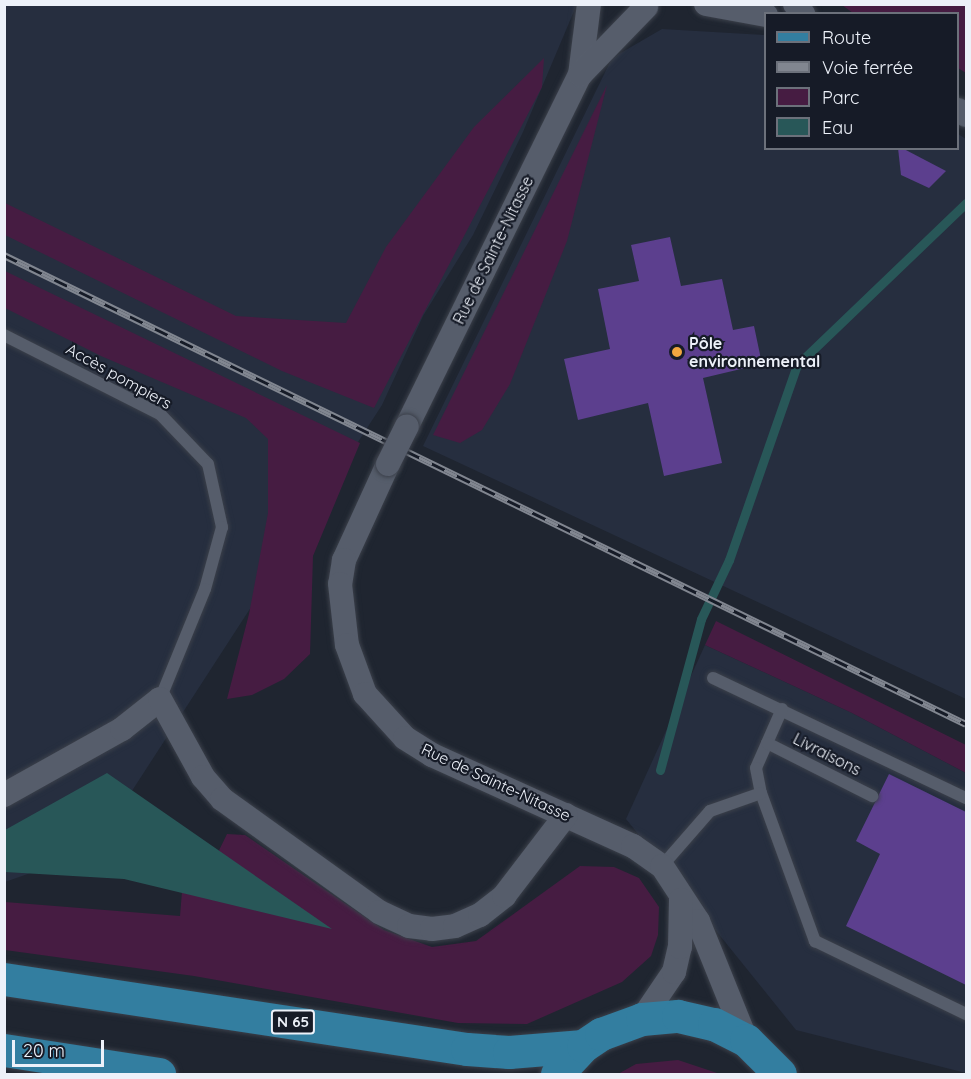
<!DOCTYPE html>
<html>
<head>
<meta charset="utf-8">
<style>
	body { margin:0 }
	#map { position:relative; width:971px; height:1079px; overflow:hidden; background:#1f2530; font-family:Quicksand,sans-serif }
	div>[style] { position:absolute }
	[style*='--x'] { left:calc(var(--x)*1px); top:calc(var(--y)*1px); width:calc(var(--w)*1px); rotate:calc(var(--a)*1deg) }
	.built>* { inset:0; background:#262e3f }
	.green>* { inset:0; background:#461c42 }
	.water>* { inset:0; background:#285758 }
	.stream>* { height:9px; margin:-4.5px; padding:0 4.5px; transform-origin:4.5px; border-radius:4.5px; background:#285758 }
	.building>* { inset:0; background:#5c3f8e }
	.roads { filter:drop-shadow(0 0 2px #3b404a) drop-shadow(0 0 2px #3b404a) }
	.service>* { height:12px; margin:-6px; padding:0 6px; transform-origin:6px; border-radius:6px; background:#565d6b }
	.minor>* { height:24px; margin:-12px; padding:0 12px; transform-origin:12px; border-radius:12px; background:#565d6b }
	.primary>* { height:33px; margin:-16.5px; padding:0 16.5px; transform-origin:16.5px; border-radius:16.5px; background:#337ea0 }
	.rail>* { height:7px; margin-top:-3.5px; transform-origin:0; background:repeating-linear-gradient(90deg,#161b27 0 14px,#818690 0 28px); box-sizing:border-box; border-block:2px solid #818690 }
	.bridges { filter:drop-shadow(0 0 2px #3b404a) drop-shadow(0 0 2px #3b404a) }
	.minor-bridge>* { height:24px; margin:-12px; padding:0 12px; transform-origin:12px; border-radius:12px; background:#565d6b }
	.dots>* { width:16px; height:16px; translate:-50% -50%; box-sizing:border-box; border:3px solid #161b27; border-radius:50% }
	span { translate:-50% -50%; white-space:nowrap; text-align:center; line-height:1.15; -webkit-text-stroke:4.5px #161b27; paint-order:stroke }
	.shield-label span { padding:2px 4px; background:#161b27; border:2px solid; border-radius:4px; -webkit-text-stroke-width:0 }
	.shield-label { font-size:15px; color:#edf1f9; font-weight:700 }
	.street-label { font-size:16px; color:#edf1f9 }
	.poi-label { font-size:16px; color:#edf1f9; font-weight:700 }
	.left { translate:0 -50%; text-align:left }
	.frame { position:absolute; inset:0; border:6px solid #edf1f9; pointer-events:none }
	.legend { position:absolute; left:764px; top:12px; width:195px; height:138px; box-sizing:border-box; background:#161b27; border:2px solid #6c717b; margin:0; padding:8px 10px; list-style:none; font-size:18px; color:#edf1f9 }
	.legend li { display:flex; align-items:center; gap:12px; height:30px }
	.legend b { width:30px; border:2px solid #6c717b }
	.scale { position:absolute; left:12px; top:1040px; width:92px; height:27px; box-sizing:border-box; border:3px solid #edf1f9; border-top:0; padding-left:8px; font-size:18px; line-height:21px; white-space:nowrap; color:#edf1f9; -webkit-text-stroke:4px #161b27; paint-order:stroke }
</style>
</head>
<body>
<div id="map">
	<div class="built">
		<i style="clip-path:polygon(577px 4px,523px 132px,473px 235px,423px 316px,382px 405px,93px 851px,5px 882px,4px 5px)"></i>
		<i style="clip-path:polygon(662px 29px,765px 35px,766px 148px,958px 148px,958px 134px,966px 139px,966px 699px,423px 446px,612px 58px)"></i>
		<i style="clip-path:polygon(705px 645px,852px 713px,966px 773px,966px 1073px,796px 1030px,626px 819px)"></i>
	</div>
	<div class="green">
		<i style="clip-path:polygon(842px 5px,966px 5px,966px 73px,958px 68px,958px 14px,853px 13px)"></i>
		<i style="clip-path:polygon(544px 58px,542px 87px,374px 408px,282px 371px,5px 235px,5px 203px,236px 316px,346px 323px,386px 247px,474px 127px)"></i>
		<i style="clip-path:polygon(607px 85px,567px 241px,510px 384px,482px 430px,460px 443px,433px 435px)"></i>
		<i style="clip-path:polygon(5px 271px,360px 443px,313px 556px,310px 654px,284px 679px,252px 695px,227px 699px,249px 614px,268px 513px,268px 439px,246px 418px,101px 356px,5px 308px)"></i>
		<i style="clip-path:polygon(716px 621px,966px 745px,966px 773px,852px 713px,705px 645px)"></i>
		<i style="clip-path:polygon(227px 834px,245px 835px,384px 930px,432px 947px,476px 941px,580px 866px,614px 867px,639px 878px,659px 907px,658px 935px,651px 956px,622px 982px,527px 1024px,458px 1023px,194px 976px,5px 950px,5px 902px,180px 916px,184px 867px,207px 875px)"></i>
		<i style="clip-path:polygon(678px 1060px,720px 1074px,618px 1074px,636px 1064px)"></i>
	</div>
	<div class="water">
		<i style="clip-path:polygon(107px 773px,332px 929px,124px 879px,5px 872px,5px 830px)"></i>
	</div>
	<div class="stream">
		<i style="--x:660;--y:770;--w:156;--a:-74.8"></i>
		<i style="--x:701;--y:619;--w:65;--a:-64.6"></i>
		<i style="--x:729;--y:560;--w:207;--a:-70.8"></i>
		<i style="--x:797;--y:365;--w:234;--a:-43.8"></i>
	</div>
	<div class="building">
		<i style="clip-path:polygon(898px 148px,902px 148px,946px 171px,929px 188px,901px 175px)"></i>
		<i style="clip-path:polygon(670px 237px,681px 286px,722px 279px,733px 330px,754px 326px,762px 364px,703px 378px,722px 463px,664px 476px,648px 403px,578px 420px,564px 359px,610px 349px,598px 289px,639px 281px,631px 245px)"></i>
		<i style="clip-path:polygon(889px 774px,966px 812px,966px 985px,846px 926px,880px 854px,856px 841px)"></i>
	</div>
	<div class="roads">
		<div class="service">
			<i style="--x:4;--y:335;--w:175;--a:26.9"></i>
			<i style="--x:160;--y:414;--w:69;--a:46.2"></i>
			<i style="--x:208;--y:464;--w:65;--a:77.5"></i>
			<i style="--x:222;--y:527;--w:64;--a:105.3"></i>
			<i style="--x:205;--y:589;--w:119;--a:112.2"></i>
			<i style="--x:713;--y:678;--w:280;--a:25.4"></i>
			<i style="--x:782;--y:709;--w:64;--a:113.8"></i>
			<i style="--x:756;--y:768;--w:25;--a:79"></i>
			<i style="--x:761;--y:793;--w:158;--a:70"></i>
			<i style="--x:815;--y:941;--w:168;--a:25.8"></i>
			<i style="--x:767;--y:743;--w:118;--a:26.8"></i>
			<i style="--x:662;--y:866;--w:73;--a:-48.9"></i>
			<i style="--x:710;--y:811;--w:54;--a:-19.4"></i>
		</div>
		<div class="minor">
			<i style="--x:706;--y:4;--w:61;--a:10.4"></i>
			<i style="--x:795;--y:4;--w:13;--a:51"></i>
			<i style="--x:580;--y:75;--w:72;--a:-82.8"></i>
			<i style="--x:958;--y:110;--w:9;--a:32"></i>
			<i style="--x:407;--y:426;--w:391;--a:-63.8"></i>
			<i style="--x:580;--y:75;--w:95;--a:-45.9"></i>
			<i style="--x:388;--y:464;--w:106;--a:114.6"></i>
			<i style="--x:344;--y:560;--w:24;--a:99"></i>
			<i style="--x:340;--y:584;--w:61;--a:83.5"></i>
			<i style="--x:347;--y:645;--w:52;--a:69.8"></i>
			<i style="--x:365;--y:694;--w:59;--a:47.7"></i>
			<i style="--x:405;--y:738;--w:32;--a:32"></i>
			<i style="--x:432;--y:755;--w:221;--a:24.4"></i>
			<i style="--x:633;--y:846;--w:35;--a:35"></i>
			<i style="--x:662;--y:866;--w:66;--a:56.8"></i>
			<i style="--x:698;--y:921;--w:128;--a:68"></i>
			<i style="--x:4;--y:795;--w:135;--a:-29.2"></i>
			<i style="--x:122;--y:729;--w:48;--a:-38.3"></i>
			<i style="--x:160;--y:699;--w:89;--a:61.1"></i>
			<i style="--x:203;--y:777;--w:29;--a:49"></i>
			<i style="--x:222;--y:799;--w:193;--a:35.7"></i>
			<i style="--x:379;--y:912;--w:33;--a:25"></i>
			<i style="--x:409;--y:926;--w:23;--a:7"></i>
			<i style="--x:432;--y:929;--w:23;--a:-7"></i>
			<i style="--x:455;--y:926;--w:27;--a:-24"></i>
			<i style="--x:480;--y:915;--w:31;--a:-38"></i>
			<i style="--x:504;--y:896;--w:102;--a:-52.6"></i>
			<i style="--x:642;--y:1019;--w:57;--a:-55.8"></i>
			<i style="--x:674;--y:972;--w:26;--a:-77"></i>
			<i style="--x:680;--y:947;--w:47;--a:-88.8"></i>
		</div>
		<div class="primary">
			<i style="--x:4;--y:979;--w:468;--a:8.6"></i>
			<i style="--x:467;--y:1049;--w:42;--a:4.1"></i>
			<i style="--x:509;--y:1052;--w:74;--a:-4.6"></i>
			<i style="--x:4;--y:1050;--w:157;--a:8.8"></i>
			<i style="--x:557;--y:1074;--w:38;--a:-47"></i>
			<i style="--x:583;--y:1046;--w:22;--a:-34"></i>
			<i style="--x:601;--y:1034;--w:44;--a:-20.1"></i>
			<i style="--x:642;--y:1019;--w:36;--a:-5"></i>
			<i style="--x:678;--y:1016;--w:37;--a:13"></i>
			<i style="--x:714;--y:1024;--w:36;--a:27"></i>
			<i style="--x:746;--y:1040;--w:48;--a:45"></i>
		</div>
	</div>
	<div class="rail">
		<i style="--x:4;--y:255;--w:1070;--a:25.99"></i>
	</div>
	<div class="bridges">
		<div class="minor-bridge">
			<i style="--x:388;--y:464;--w:42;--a:-63.4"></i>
		</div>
	</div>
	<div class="dots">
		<i style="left:677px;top:352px;background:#f1a640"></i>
	</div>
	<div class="shield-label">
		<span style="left:293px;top:1022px">N 65</span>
	</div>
	<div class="street-label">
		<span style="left:493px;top:250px;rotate:-64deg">Rue de Sainte-Nitasse</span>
		<span style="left:119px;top:376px;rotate:29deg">Accès pompiers</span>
		<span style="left:827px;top:754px;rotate:27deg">Livraisons</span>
		<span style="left:496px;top:782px;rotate:25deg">Rue de Sainte-Nitasse</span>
	</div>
	<div class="poi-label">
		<span class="left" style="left:689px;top:352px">Pôle<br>environnemental</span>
	</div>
	<div class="frame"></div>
	<ul class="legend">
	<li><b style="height:8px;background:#337ea0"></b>Route</li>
	<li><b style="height:8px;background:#818690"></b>Voie ferrée</li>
	<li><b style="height:16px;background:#461c42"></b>Parc</li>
	<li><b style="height:16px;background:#285758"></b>Eau</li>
	</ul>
	<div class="scale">20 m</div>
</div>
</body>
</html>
